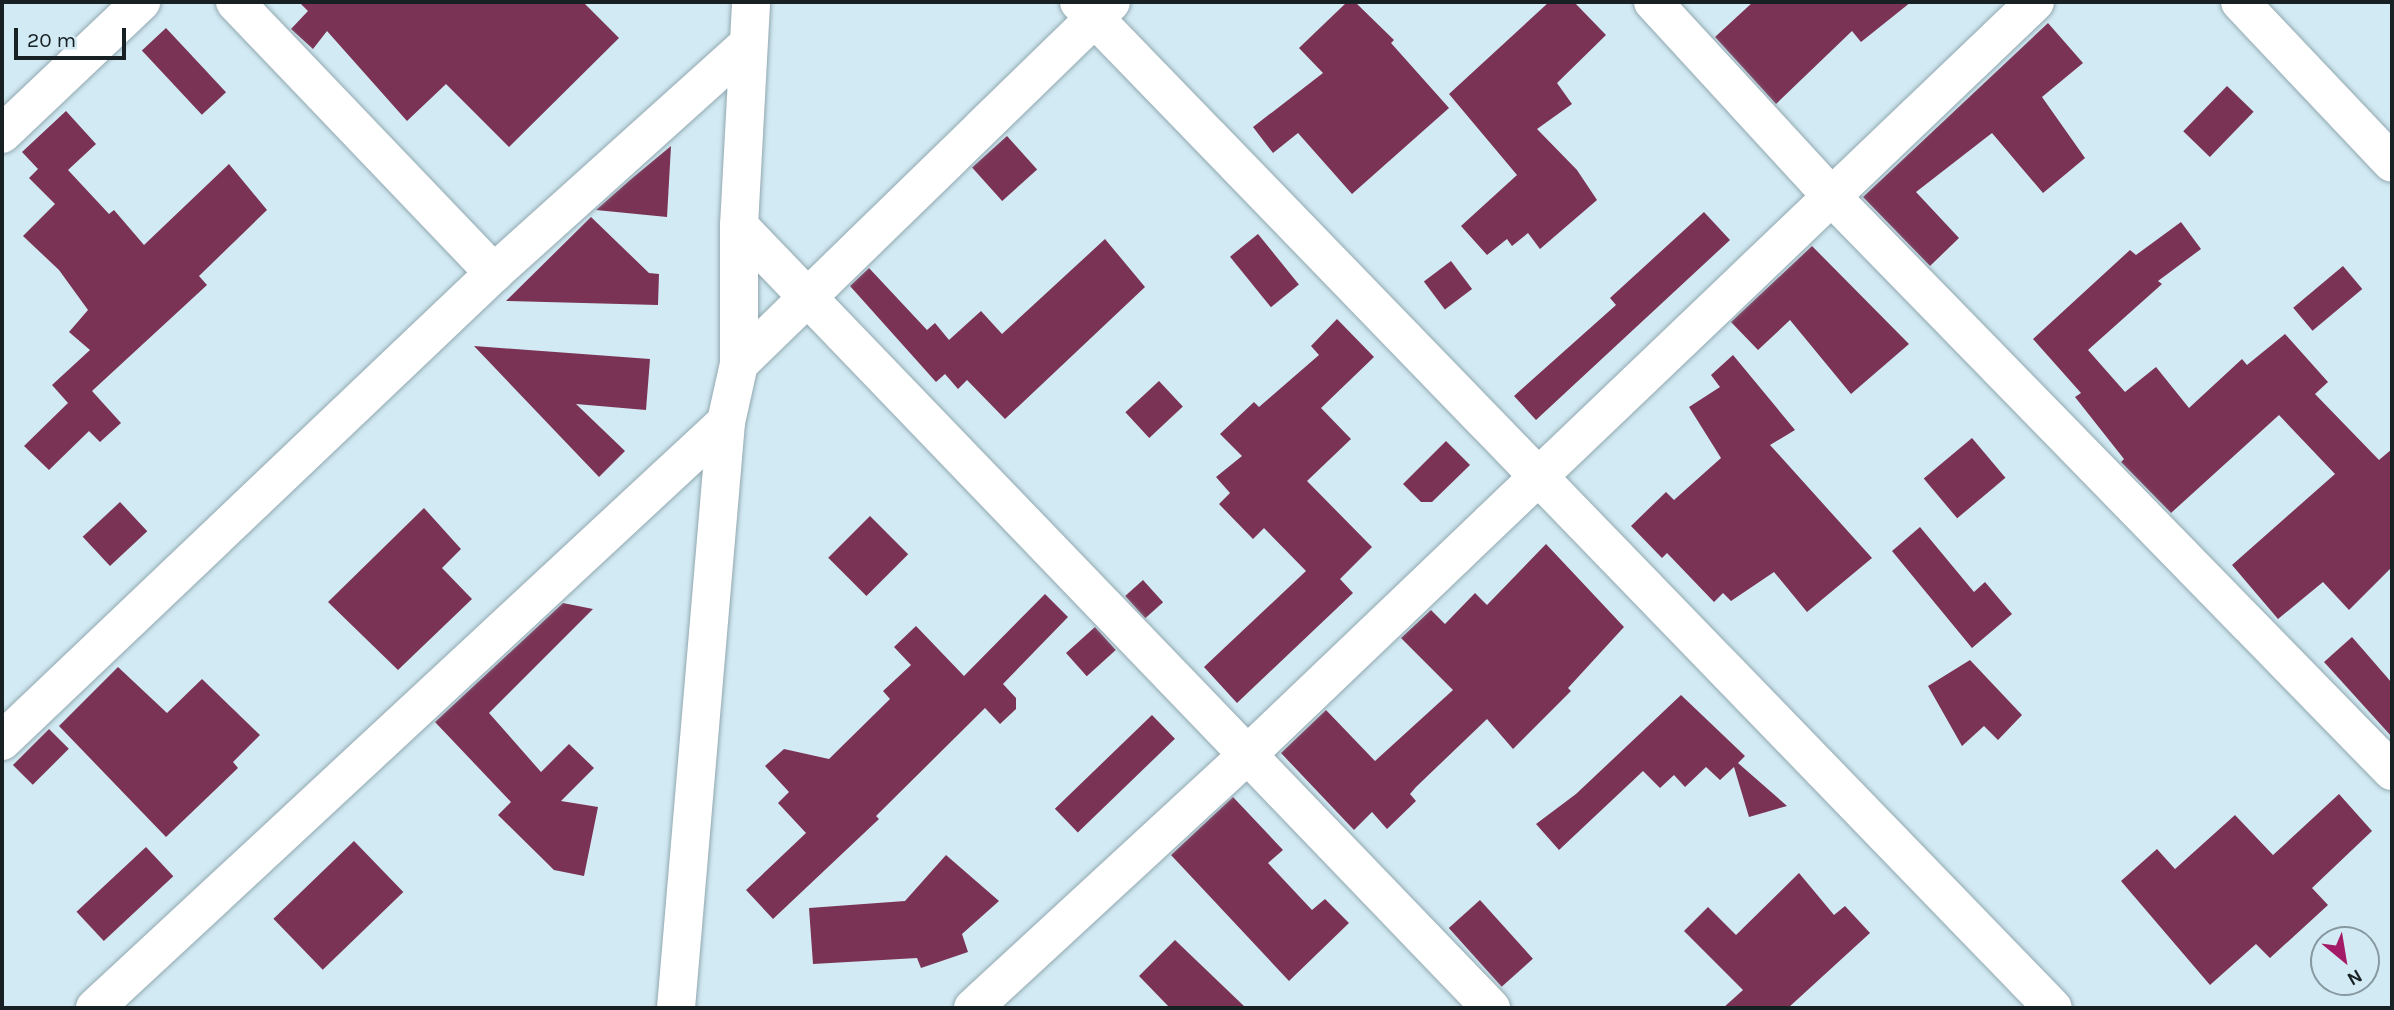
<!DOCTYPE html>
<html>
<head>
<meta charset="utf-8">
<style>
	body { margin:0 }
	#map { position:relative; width:2394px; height:1010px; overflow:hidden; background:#d2eaf3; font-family:Karla,sans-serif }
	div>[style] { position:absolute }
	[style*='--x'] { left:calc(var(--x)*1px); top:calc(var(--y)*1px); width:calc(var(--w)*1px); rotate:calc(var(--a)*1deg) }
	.building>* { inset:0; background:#7b3355; transform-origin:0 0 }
	.roads { filter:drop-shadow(0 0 2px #92a8b1) drop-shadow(0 0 2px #92a8b1) }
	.street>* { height:38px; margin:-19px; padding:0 19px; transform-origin:19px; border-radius:19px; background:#fff }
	span { translate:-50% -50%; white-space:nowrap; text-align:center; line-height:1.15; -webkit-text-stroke:7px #d2eaf3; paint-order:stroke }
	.frame { position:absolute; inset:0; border:4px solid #172023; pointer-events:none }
	.north { position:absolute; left:2310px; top:926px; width:70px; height:70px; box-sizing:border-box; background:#d2eaf3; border:2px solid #8799a0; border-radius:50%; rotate:150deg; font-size:19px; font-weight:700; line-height:28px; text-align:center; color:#172023 }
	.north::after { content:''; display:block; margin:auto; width:24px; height:32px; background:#a31b66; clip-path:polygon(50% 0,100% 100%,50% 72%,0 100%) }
	.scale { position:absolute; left:14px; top:28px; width:112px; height:32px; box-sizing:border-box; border:4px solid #172023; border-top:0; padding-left:9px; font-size:21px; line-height:24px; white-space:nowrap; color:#172023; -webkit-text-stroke:5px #d2eaf3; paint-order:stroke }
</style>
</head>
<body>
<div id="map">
	<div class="building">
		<i style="clip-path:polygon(299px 2px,583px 2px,619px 38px,509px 147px,446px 84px,407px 121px,327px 31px,313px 49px,291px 29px,308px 11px)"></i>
		<i style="clip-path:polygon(1347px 2px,1355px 2px,1394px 40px,1391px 43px,1449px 108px,1352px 194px,1298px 133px,1273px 153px,1253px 127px,1323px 73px,1299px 48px)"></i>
		<i style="clip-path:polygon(1549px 2px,1574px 2px,1606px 35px,1557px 83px,1572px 104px,1537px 129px,1577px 170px,1597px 200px,1540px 249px,1528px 233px,1512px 246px,1507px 239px,1487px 255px,1461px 226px,1517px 175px,1449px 94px)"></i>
		<i style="clip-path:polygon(1753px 2px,1911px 2px,1861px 42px,1852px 31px,1776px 104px,1715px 37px)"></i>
		<i style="clip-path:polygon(2048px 23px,2083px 63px,2042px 97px,2085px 158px,2043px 193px,1992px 133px,1916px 192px,1959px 238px,1930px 266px,1863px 197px)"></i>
		<i style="left:166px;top:28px;width:88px;height:33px;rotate:47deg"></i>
		<i style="left:2227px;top:86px;width:37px;height:63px;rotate:44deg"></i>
		<i style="clip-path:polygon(66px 111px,96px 144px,68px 170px,109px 214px,114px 210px,144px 245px,229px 164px,267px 210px,199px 276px,207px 285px,92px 391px,121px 423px,100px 442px,89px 431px,49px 470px,24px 446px,68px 403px,52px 385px,90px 350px,69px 332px,88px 310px,59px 270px,23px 236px,55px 204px,29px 178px,38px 169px,22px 152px)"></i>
		<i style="left:1007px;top:136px;width:45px;height:47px;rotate:48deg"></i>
		<i style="clip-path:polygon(671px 146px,667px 217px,596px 210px,630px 180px)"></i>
		<i style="clip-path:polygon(1704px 212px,1730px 240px,1536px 420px,1514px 396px,1616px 305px,1610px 298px)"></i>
		<i style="clip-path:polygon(591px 217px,649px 273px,659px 274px,658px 305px,506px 301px)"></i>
		<i style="clip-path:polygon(2181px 222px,2201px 249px,2158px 281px,2162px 284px,2088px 350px,2125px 392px,2156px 367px,2189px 408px,2242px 359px,2247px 365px,2285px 334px,2328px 382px,2315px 394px,2379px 460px,2392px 449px,2392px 567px,2349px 610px,2323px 582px,2278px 619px,2232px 565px,2335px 474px,2279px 415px,2171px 513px,2121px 462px,2124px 459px,2075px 397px,2081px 393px,2033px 339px,2130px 250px,2136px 255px)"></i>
		<i style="left:1258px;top:234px;width:65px;height:36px;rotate:51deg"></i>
		<i style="clip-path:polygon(1105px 239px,1145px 287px,1005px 419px,967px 380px,958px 389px,945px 374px,936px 382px,850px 286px,869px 268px,927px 330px,935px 323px,949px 340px,981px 311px,1002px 334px)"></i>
		<i style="clip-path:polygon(1812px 246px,1909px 344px,1851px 394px,1790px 320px,1758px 350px,1731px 322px)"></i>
		<i style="left:1451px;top:261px;width:35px;height:34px;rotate:53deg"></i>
		<i style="left:2343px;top:266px;width:30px;height:65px;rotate:50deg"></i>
		<i style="clip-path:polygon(1337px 319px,1374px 357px,1321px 408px,1351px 439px,1307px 481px,1372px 547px,1340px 579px,1353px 593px,1237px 703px,1204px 667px,1306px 571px,1264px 528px,1253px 539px,1219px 504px,1230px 493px,1216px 477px,1242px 456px,1220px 434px,1254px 402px,1259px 407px,1319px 355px,1311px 346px)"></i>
		<i style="clip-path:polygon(474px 346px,650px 359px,646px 410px,576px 404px,625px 451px,599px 477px)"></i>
		<i style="clip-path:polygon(1733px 355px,1795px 430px,1770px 445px,1872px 558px,1807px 612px,1774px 572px,1731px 601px,1723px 593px,1714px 602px,1667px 553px,1662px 558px,1631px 526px,1666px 492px,1674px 500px,1721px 458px,1689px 407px,1720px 387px,1711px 375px)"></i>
		<i style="left:1159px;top:381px;width:35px;height:46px;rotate:47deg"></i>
		<i style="left:1972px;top:438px;width:52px;height:63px;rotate:50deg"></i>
		<i style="clip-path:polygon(1446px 441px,1470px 465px,1432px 502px,1421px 502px,1403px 484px)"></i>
		<i style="left:120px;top:502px;width:40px;height:51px;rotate:47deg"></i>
		<i style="clip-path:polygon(424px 508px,461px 549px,442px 568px,472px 599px,398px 670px,328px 602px)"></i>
		<i style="left:870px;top:516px;width:54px;height:59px;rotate:45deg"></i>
		<i style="clip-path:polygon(1920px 527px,1974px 592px,1985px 582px,2012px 614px,1972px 648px,1892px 551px)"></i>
		<i style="clip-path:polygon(1546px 544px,1624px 627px,1568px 688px,1571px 691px,1513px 749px,1487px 719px,1416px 787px,1410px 794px,1416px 801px,1387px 829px,1372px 812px,1354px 830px,1281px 753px,1326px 710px,1375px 761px,1453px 690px,1401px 638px,1431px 610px,1445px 624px,1475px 593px,1487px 605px)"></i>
		<i style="left:1143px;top:580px;width:30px;height:24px;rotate:48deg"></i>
		<i style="clip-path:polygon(1045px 594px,1068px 617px,1003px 684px,1016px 698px,1016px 709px,1000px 724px,985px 708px,876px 816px,879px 819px,773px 919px,746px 890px,806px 833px,778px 803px,789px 792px,765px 766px,784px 749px,829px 759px,890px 699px,883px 691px,911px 665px,894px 647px,916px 626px,964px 676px)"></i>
		<i style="clip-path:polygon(563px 603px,593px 609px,489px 713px,541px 772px,569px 744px,594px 768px,561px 801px,598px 807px,584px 876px,554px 870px,498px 815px,511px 802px,435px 722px)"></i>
		<i style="left:1095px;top:627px;width:31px;height:39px;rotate:48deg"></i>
		<i style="clip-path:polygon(2352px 637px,2392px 683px,2392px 737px,2324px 662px)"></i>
		<i style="clip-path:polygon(1970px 660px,2022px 715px,1998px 740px,1984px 726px,1962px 746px,1928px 686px)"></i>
		<i style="clip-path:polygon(118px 667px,167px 713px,202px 679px,260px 735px,233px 762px,238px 768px,166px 837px,59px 726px)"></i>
		<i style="clip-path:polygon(1681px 695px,1745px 756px,1738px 763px,1787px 806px,1749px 817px,1734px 767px,1720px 780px,1706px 767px,1685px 787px,1674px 775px,1660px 788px,1643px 771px,1559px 850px,1536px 824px,1576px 794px)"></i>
		<i style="left:1152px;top:715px;width:33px;height:135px;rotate:46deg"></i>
		<i style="left:49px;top:729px;width:28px;height:51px;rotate:45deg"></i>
		<i style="clip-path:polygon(2339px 794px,2372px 831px,2312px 888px,2328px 905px,2270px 958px,2256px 944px,2210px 985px,2121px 881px,2157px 849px,2175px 869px,2235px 815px,2273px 855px)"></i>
		<i style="clip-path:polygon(1233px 797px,1283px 850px,1268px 863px,1312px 910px,1325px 899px,1349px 923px,1289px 981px,1171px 855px)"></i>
		<i style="left:354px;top:841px;width:71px;height:112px;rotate:46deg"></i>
		<i style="left:146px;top:847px;width:40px;height:95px;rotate:47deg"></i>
		<i style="clip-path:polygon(946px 855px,999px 901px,962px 934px,968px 952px,921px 968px,917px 958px,813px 964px,809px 908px,905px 901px)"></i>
		<i style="clip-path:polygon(1799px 873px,1834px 915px,1845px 906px,1870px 933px,1788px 1008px,1723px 1008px,1743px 990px,1684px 931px,1708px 907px,1736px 935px)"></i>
		<i style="left:1480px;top:900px;width:79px;height:42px;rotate:48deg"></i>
		<i style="clip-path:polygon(1175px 940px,1246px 1008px,1170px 1008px,1139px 976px)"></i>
	</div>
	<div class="roads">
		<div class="street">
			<i style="--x:235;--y:2;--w:375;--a:46.3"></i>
			<i style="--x:1079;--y:2;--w:1400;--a:45.93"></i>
			<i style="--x:1653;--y:2;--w:265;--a:47.4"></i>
			<i style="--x:1832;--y:197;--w:802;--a:45.71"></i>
			<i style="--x:2240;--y:2;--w:221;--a:46.6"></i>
			<i style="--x:2;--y:134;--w:192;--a:-43.5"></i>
			<i style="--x:739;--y:226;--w:1085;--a:46.12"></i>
			<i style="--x:739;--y:364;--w:519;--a:-44.22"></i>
			<i style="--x:2;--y:741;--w:679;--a:-43.57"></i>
			<i style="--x:494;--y:273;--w:341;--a:-42"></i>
			<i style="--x:95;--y:1008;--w:861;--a:-42.88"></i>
			<i style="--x:676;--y:1008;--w:588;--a:-85.12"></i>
			<i style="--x:726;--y:422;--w:59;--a:-77.4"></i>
			<i style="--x:739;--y:364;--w:138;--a:-90"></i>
			<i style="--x:739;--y:226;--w:224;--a:-86.9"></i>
			<i style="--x:973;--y:1008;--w:373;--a:-42.7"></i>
			<i style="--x:1247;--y:755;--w:1090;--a:-43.7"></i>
		</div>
	</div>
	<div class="frame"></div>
	<div class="north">N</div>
	<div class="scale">20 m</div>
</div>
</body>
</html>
